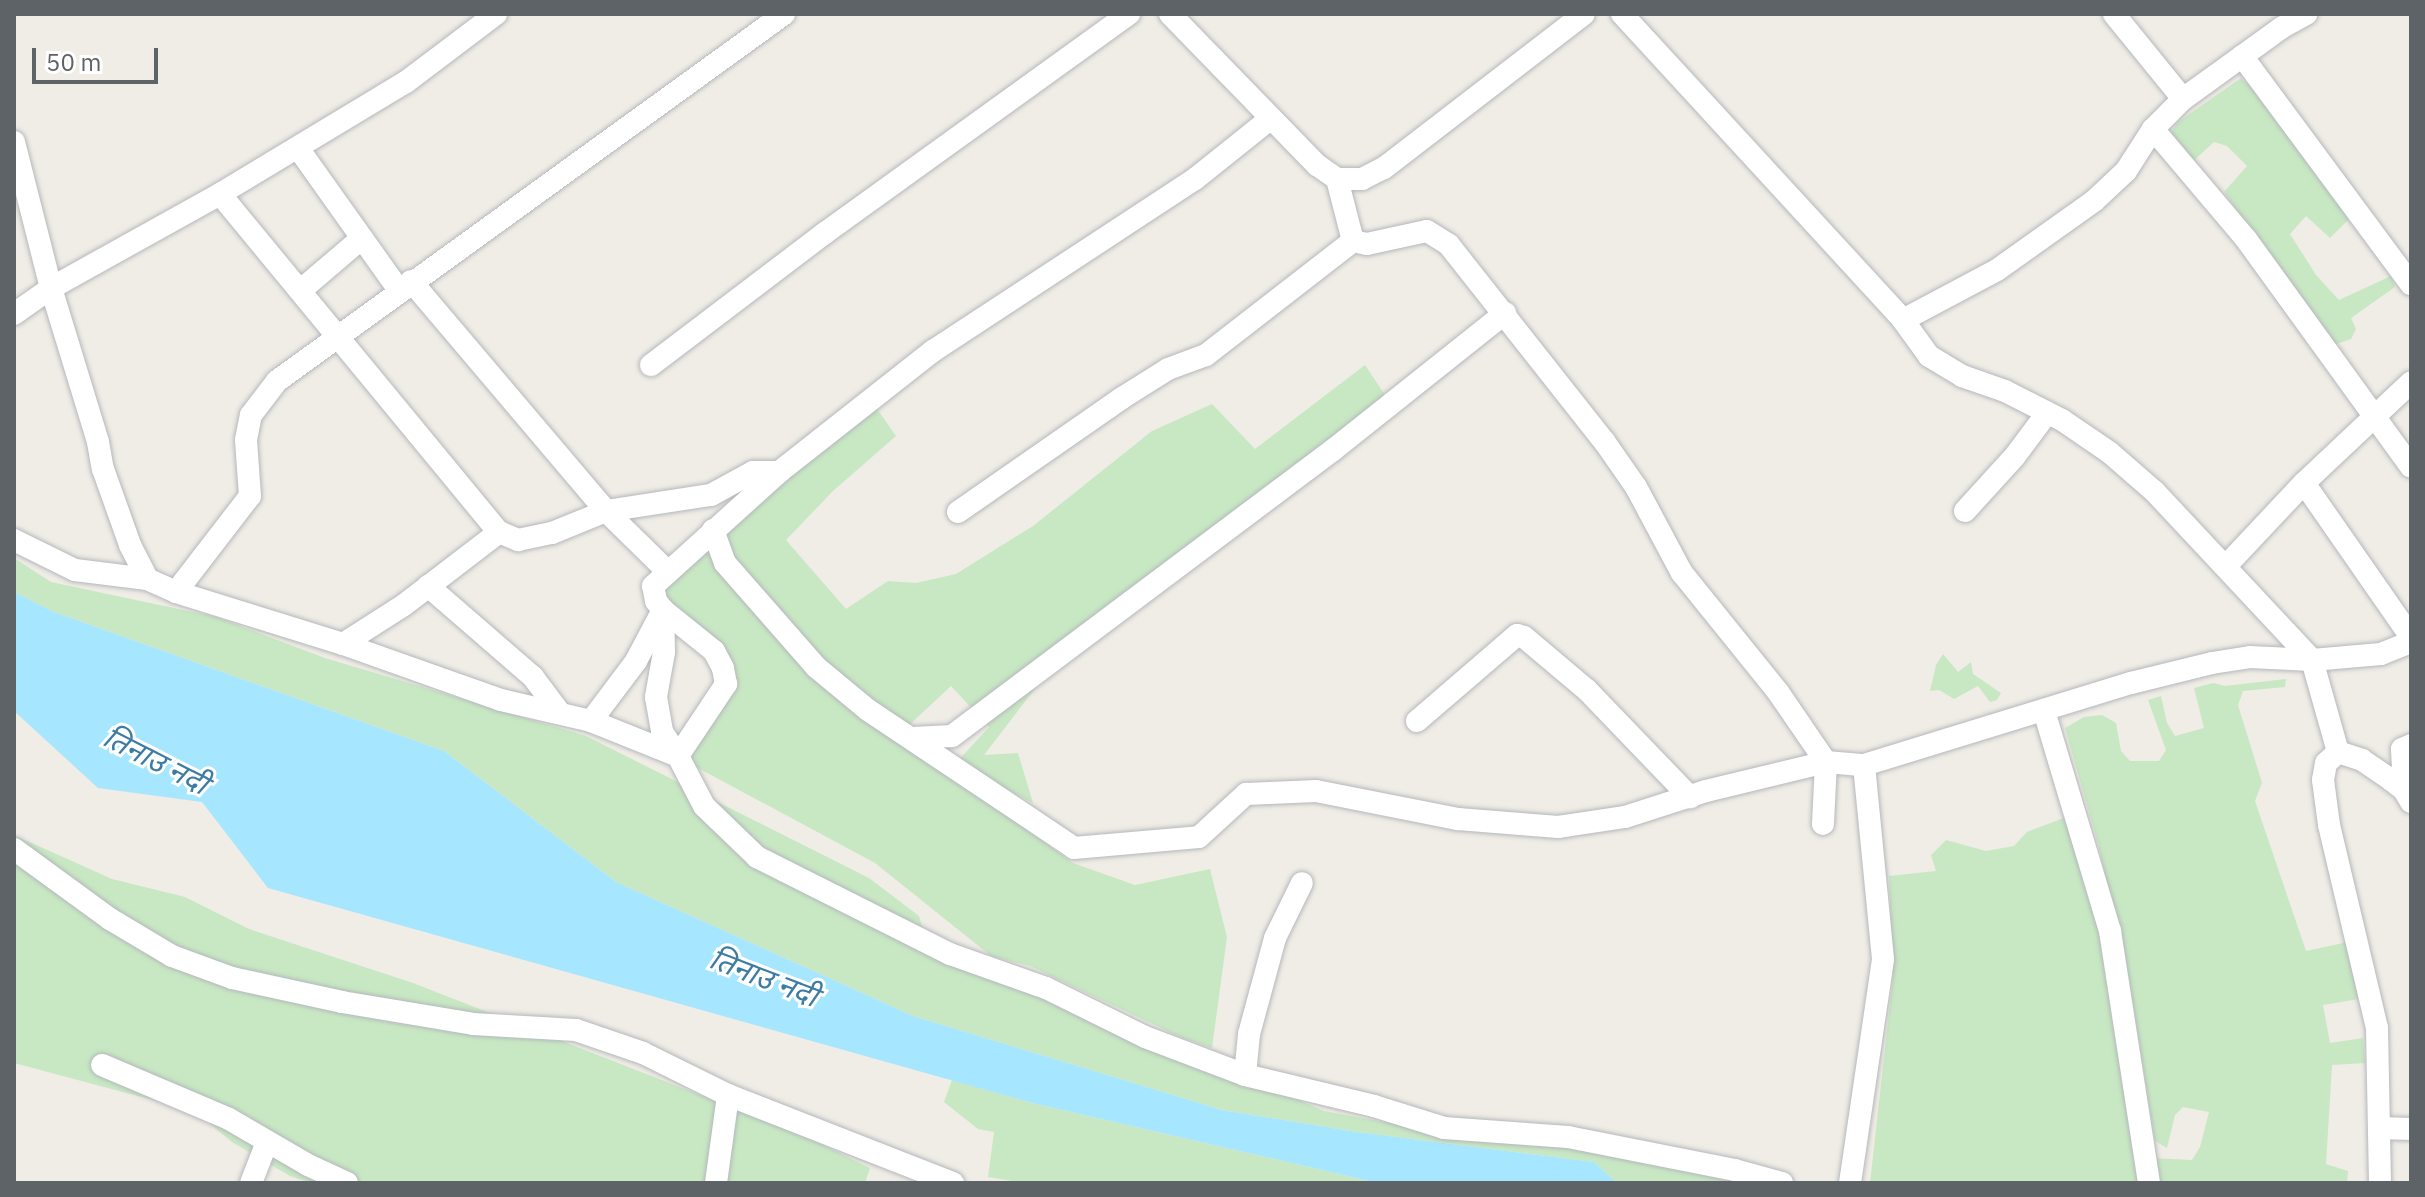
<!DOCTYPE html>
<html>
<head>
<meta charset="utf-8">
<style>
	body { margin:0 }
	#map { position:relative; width:2425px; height:1197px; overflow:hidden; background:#f0ece6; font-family:"IBM Plex Sans","Noto Sans Devanagari",sans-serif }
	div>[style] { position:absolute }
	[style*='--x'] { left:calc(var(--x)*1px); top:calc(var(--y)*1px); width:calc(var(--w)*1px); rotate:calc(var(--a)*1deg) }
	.green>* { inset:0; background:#c8e8c3 }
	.water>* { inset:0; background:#a7e6ff }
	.roads { filter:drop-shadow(0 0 2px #b4b8bb) drop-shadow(0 0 2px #b4b8bb) }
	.minor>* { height:22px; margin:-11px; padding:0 11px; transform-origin:11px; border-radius:11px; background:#fff }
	span { translate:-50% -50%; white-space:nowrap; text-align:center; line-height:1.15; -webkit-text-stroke:6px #fff; paint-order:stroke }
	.water-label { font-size:30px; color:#3c7ca2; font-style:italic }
	.frame { position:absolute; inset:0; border:16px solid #5e6367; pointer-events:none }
	.scale { position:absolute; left:32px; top:48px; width:126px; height:36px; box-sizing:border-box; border:4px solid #5e6367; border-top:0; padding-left:10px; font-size:24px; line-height:28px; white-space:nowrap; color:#5e6367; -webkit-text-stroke:6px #fff; paint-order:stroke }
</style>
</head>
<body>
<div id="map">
	<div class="green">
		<i style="clip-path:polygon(2241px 78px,2276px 110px,2349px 219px,2330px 238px,2306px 216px,2290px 234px,2316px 275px,2339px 300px,2391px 276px,2395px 287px,2351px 318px,2356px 329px,2351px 339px,2331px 346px,2224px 192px,2247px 166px,2227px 146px,2214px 142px,2191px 163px,2185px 149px,2169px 135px,2178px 122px)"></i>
		<i style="clip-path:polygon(1365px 365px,1397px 413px,1037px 686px,984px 755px,1018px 753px,1033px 803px,956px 763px,989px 727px,951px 686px,906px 728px,820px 660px,727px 556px,718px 532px,875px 406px,896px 436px,833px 491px,786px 540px,846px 609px,888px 581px,916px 583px,956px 574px,1033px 526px,1152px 431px,1212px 404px,1255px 449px)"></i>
		<i style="clip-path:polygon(707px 548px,823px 682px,1073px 863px,1135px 885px,1210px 869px,1227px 937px,1212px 1048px,1180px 1037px,1030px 966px,991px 956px,875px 863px,685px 761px,733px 687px,656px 593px)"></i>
		<i style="clip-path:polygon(14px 558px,51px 582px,216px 617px,325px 658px,586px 736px,869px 878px,919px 916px,926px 940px,1324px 1111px,1401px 1125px,1570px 1142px,1598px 1153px,1754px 1183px,1617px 1183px,1594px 1162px,1357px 1132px,1222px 1110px,913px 1016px,616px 882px,444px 751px,54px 612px,14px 592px)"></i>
		<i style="clip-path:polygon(1943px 654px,1958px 672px,1971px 662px,1973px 674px,2001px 693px,1997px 700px,1990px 702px,1978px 686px,1954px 699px,1939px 690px,1930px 691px,1936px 665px)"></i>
		<i style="clip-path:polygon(2286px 679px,2285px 687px,2243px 691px,2238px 705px,2262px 783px,2255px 801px,2306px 951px,2348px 942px,2359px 999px,2323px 1005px,2330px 1043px,2363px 1038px,2365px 1063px,2332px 1065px,2326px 1164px,2348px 1171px,2347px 1183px,2156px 1183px,2152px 1158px,2192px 1160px,2200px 1147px,2209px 1112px,2183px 1107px,2175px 1115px,2167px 1148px,2155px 1141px,2129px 980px,2098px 843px,2065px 728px,2084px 717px,2102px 715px,2116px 723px,2121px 751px,2130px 761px,2159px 761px,2166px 750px,2148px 700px,2161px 696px,2167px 723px,2175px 736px,2204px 728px,2194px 688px,2213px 683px,2225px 686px)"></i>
		<i style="clip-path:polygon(2069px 816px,2095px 887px,2141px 1183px,1870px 1183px,1893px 977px,1889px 876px,1936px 871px,1931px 855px,1946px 840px,1986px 851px,2014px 846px,2027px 832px)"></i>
		<i style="clip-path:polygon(14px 835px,112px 879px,185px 897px,249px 929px,413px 983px,805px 1136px,870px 1168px,865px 1183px,311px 1183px,290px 1176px,232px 1142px,194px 1111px,14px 1063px)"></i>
		<i style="clip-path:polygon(952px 1080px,1032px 1103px,1378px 1183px,1024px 1183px,988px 1177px,994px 1132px,978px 1129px,944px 1102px)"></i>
	</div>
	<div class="water">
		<i style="clip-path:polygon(14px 592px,54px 612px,444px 751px,616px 882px,913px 1016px,1222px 1110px,1357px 1132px,1594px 1162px,1617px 1183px,1378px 1183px,1032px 1103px,268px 888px,202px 802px,98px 788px,14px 711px)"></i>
	</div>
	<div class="roads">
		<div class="minor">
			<i style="--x:1170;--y:14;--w:211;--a:45.8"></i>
			<i style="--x:1317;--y:165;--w:24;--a:35"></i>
			<i style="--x:1337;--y:179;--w:25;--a:0"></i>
			<i style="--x:1362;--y:179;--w:25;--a:-27"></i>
			<i style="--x:1384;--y:168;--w:252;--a:-37.6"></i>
			<i style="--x:1622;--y:14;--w:415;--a:47.4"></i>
			<i style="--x:1903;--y:320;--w:44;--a:54.2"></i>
			<i style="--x:1929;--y:356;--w:39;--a:31"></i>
			<i style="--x:1962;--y:376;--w:46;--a:19.2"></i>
			<i style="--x:2005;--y:391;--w:64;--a:27"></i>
			<i style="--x:2062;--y:420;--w:57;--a:34.2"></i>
			<i style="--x:2109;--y:452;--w:61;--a:41"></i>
			<i style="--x:2155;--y:492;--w:230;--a:46.9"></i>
			<i style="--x:2312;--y:660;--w:96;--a:74.2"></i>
			<i style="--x:2338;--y:752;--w:16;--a:137"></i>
			<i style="--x:2326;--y:763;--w:17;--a:100"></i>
			<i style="--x:2323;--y:780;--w:45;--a:82.4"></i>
			<i style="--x:2329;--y:825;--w:209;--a:76.7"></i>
			<i style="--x:2377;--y:1028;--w:155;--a:88.9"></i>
			<i style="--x:2114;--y:14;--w:109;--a:50.9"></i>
			<i style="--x:2242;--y:56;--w:284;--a:53.5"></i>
			<i style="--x:2153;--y:129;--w:144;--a:49.8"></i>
			<i style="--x:2246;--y:239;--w:281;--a:54.1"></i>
			<i style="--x:14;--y:142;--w:151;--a:75.8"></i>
			<i style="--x:51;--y:288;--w:161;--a:73"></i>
			<i style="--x:98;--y:442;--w:27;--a:80"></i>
			<i style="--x:103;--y:469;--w:81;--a:70.4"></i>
			<i style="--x:130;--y:545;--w:38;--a:63"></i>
			<i style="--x:298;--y:148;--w:174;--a:54.6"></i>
			<i style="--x:1337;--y:179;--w:64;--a:75.5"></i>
			<i style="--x:1353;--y:241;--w:14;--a:12"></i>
			<i style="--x:1367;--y:244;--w:61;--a:-12.2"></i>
			<i style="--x:1427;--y:231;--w:26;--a:32"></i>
			<i style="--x:1449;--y:245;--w:250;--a:51.7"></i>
			<i style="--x:1604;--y:441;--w:56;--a:55.2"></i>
			<i style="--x:1636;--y:487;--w:98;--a:61.9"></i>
			<i style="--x:1682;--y:573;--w:153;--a:51.1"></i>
			<i style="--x:1778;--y:692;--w:85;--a:55.6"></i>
			<i style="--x:1826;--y:762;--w:62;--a:92.8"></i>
			<i style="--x:220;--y:194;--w:438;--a:50.5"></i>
			<i style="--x:411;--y:281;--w:302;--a:49.7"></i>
			<i style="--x:606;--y:511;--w:87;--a:44.5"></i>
			<i style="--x:301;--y:290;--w:80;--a:-40.4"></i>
			<i style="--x:14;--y:314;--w:45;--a:-35.1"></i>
			<i style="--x:51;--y:288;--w:193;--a:-29.1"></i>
			<i style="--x:220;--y:194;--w:217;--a:-31.1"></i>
			<i style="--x:406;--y:82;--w:113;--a:-37.1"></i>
			<i style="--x:1903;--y:320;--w:106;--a:-28"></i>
			<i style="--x:1997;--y:270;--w:119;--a:-35.4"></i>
			<i style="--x:2094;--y:201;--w:44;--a:-43.2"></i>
			<i style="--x:2126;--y:171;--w:50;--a:-57.3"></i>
			<i style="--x:2153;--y:129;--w:42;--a:-45"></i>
			<i style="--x:2183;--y:99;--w:121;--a:-35.9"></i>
			<i style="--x:2281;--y:28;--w:29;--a:-29"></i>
			<i style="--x:651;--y:365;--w:218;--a:-37.2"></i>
			<i style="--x:825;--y:233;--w:375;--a:-35.8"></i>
			<i style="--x:2304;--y:483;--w:188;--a:55.2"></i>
			<i style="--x:1965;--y:511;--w:74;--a:-47.7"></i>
			<i style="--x:2015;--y:456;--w:54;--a:-53.3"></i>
			<i style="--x:958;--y:512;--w:200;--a:-34.8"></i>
			<i style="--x:1122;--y:398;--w:54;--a:-32.2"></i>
			<i style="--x:1168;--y:369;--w:40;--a:-20.2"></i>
			<i style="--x:1206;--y:355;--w:186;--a:-37.8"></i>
			<i style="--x:713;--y:530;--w:35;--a:70"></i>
			<i style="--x:725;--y:563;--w:138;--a:48.8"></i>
			<i style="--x:816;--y:667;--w:67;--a:39.6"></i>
			<i style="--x:868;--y:710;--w:248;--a:33.8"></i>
			<i style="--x:1074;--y:848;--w:125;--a:-5"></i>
			<i style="--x:1199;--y:837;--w:64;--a:-42.5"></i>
			<i style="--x:1246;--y:794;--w:70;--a:-2.5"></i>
			<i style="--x:1316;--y:791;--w:145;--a:11.2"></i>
			<i style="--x:1458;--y:819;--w:100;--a:4.6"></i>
			<i style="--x:1558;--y:827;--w:68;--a:-8.5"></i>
			<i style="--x:1625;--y:817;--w:85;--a:-17.8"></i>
			<i style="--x:1706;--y:791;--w:123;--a:-13.6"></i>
			<i style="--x:1826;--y:762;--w:38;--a:5"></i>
			<i style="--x:1864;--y:765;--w:279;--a:-17.1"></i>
			<i style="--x:2131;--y:683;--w:83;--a:-13.9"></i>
			<i style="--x:2212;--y:663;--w:38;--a:-9"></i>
			<i style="--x:2250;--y:657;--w:62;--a:2.8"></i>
			<i style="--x:2312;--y:660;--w:69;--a:-5"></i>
			<i style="--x:2381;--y:654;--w:32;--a:-22"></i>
			<i style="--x:14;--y:540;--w:68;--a:26.2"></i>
			<i style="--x:75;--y:570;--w:73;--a:7.1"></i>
			<i style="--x:147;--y:579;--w:32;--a:24"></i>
			<i style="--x:176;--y:592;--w:175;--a:17.3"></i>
			<i style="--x:343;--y:644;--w:168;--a:19.5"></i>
			<i style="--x:501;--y:700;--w:92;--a:13.1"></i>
			<i style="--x:591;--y:721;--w:94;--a:21.9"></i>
			<i style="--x:678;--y:756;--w:56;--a:62.5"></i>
			<i style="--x:704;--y:806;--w:74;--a:43.9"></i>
			<i style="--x:757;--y:857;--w:216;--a:26.7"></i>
			<i style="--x:950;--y:954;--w:102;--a:19.5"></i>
			<i style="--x:1046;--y:988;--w:110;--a:26.3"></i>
			<i style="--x:1145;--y:1037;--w:107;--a:20.8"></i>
			<i style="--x:1245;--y:1075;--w:133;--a:13.5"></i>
			<i style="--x:1374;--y:1106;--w:73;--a:17.4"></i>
			<i style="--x:1444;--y:1128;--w:124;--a:4.2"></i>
			<i style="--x:1568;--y:1137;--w:170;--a:11.2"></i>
			<i style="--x:1735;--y:1170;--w:49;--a:15.5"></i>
			<i style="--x:2226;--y:566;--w:114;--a:-46.8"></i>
			<i style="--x:2304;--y:483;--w:147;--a:-43.3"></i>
			<i style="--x:428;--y:586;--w:139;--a:40.9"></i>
			<i style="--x:533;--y:677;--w:45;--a:53.1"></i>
			<i style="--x:176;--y:592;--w:121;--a:-52.4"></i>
			<i style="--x:250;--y:496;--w:56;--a:-94.1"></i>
			<i style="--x:246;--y:440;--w:25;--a:-79"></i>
			<i style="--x:251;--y:415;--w:43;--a:-52.6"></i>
			<i style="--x:277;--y:381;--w:626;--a:-35.9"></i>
			<i style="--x:343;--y:644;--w:72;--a:-32.6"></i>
			<i style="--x:404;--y:605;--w:120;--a:-37.5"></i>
			<i style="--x:499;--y:532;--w:21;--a:23"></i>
			<i style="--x:518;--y:540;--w:35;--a:-12"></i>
			<i style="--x:552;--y:533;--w:58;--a:-22.2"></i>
			<i style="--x:606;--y:511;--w:106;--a:-8.7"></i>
			<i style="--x:711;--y:495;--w:48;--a:-28.7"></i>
			<i style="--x:753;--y:472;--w:26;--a:0"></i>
			<i style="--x:779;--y:472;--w:196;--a:-38.2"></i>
			<i style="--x:933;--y:351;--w:313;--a:-33.3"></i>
			<i style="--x:1195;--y:179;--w:96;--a:-38.7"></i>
			<i style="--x:2044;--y:711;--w:230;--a:73.3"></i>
			<i style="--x:2110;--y:931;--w:255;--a:81.2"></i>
			<i style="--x:591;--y:721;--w:75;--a:-53.1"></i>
			<i style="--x:636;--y:661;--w:58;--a:-62.1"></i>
			<i style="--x:663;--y:610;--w:42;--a:88.6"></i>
			<i style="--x:664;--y:652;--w:46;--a:100.1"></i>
			<i style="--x:656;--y:697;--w:36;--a:80"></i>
			<i style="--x:662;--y:732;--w:29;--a:56"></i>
			<i style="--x:678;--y:756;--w:87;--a:-56.3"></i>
			<i style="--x:726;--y:684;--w:16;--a:-101"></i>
			<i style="--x:723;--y:668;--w:19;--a:-118"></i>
			<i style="--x:714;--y:651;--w:65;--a:-141.2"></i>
			<i style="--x:663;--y:610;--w:11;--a:-128"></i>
			<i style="--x:656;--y:601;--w:15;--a:-101"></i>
			<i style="--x:653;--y:586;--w:170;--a:-42.1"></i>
			<i style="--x:1417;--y:721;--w:132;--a:-40.7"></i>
			<i style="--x:1517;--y:635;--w:7;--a:16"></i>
			<i style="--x:1524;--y:637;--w:82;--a:40.1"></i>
			<i style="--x:1587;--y:690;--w:149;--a:46.1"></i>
			<i style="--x:913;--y:738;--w:39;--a:-3"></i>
			<i style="--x:952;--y:736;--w:476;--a:-36.9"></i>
			<i style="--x:1333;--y:450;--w:220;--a:-38.5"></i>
			<i style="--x:2338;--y:752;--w:25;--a:18"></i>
			<i style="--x:2362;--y:760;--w:34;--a:34"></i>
			<i style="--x:2390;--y:779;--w:18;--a:38"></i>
			<i style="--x:2404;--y:790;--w:14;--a:60"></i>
			<i style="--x:2404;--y:790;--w:41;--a:-92.8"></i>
			<i style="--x:2402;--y:749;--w:10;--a:-24"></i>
			<i style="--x:14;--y:849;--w:119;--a:36.1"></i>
			<i style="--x:110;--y:919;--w:72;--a:30.8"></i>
			<i style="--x:172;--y:956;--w:64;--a:20.1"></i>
			<i style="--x:232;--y:978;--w:113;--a:12.3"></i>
			<i style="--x:342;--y:1002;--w:133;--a:9.5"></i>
			<i style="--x:473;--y:1024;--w:103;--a:3.3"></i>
			<i style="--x:576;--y:1030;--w:71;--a:18.9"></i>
			<i style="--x:643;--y:1053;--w:95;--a:26.3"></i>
			<i style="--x:728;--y:1095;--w:242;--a:21.4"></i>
			<i style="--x:102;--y:1065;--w:138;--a:23"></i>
			<i style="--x:229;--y:1119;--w:91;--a:30.2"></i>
			<i style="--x:308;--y:1165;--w:43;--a:24.8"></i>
			<i style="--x:1245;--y:1075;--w:41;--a:-84.4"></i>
			<i style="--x:1249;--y:1034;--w:99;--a:-74.8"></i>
			<i style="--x:1275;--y:938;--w:61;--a:-63.9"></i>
			<i style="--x:2380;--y:1128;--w:31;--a:2"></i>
			<i style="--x:251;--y:1183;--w:44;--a:-68.7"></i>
			<i style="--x:716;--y:1183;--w:89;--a:-82.2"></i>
			<i style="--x:1850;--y:1183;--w:226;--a:-81.6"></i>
			<i style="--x:1883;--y:959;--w:195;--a:-95.6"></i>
		</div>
	</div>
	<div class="water-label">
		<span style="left:156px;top:760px;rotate:27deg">तिनाउ नदी</span>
		<span style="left:764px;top:977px;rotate:21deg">तिनाउ नदी</span>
	</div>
	<div class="frame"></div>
	<div class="scale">50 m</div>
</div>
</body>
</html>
